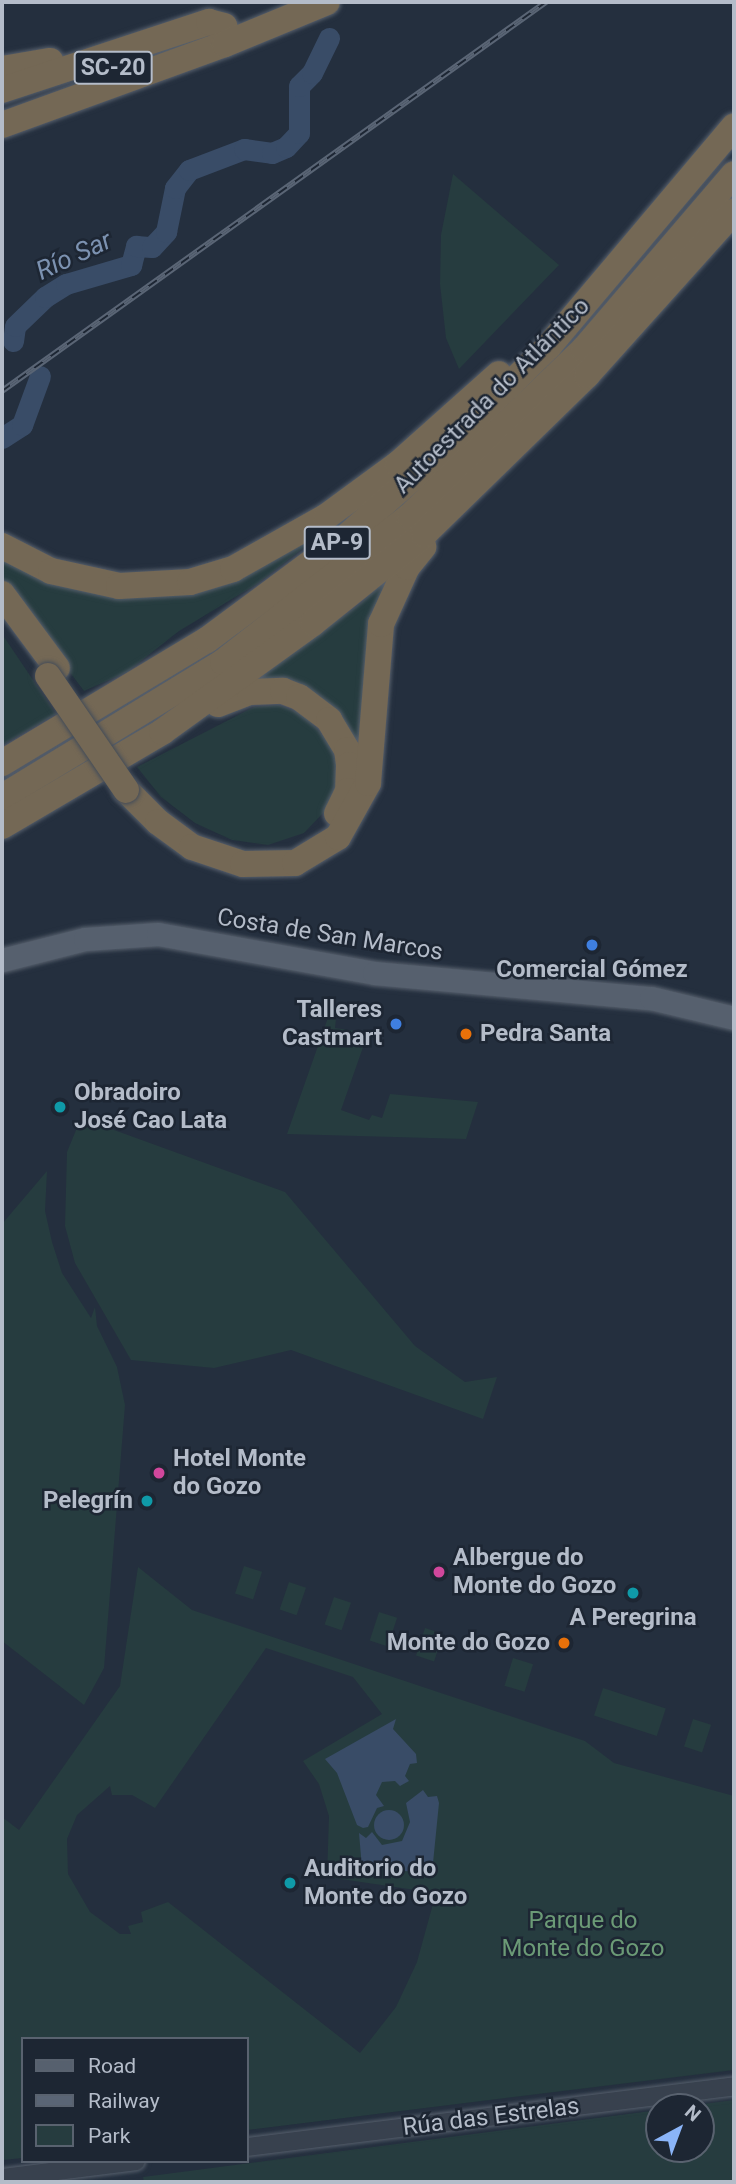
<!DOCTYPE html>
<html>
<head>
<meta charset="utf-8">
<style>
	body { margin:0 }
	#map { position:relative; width:736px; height:2184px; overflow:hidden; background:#242f3e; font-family:Roboto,sans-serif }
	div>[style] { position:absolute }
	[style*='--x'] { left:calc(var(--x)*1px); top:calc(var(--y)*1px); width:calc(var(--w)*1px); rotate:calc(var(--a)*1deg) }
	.green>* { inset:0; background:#263c3f; transform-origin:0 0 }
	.water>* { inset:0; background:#394c67 }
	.round { border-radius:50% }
	.river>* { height:21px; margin:-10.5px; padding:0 10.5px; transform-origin:10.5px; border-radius:10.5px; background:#394c67 }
	.roads { filter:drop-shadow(0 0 2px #565f6c) drop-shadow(0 0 2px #565f6c) }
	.minor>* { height:18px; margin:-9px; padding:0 9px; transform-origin:9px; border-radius:9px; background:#38414e }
	.major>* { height:23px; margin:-11.5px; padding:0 11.5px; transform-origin:11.5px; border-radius:11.5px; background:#56606e }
	.highway>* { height:26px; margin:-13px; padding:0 13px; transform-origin:13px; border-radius:13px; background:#746855 }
	.rail>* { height:6px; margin-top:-3px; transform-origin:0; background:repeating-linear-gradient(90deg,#1d2633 0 10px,#5a6575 0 20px); box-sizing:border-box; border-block:2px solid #5a6575 }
	.bridges { filter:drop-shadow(0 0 2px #434c59) drop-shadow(0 0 2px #434c59) }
	.highway-bridge>* { height:26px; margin:-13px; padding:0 13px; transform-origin:13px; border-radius:13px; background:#746855 }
	.dots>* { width:19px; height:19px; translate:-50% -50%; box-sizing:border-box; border:4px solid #1d2633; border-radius:50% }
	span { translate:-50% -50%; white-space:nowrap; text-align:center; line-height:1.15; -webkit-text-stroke:5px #1d2633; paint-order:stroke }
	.shield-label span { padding:2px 5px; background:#1d2633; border:2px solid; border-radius:5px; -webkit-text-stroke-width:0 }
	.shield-label { font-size:23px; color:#b4bcc9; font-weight:700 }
	.street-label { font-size:24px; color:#b4bcc9 }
	.poi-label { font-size:24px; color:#b4bcc9; font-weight:700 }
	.right { translate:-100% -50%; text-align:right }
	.left { translate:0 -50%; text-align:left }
	.park-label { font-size:24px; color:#6b9a76 }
	.water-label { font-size:26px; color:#7c92b1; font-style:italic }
	.frame { position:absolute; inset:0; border:4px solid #b4bcc9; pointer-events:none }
	.legend { position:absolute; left:21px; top:2037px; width:228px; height:126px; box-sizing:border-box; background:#1d2633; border:2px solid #59626f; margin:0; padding:9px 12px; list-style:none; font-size:21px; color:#b4bcc9 }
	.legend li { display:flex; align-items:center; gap:14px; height:35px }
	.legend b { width:35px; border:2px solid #59626f }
	.north { position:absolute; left:645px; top:2093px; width:70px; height:70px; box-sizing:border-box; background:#1d2633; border:2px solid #59626f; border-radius:50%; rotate:41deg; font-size:19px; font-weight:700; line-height:28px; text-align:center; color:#b4bcc9 }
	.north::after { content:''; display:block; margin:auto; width:24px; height:32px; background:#8ab4f8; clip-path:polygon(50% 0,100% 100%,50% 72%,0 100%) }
</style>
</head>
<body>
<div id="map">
	<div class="green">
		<i style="clip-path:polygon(453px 174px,559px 265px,459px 369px,446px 338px,440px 284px,441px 235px)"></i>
		<i style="clip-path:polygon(343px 517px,257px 584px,179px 631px,127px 672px,84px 691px,2px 583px,2px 556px,178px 594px)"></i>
		<i style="clip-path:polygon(397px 569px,362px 752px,349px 732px,250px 683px,361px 603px)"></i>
		<i style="clip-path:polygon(2px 634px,56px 714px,2px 745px)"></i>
		<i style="clip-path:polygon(278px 705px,303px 714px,330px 743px,337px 765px,337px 786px,327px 809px,304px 833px,268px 845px,232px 840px,195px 823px,161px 797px,137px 767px,254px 707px)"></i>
		<i style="clip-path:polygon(331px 1009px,337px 1010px,335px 1028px,368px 1033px,341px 1110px,369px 1120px,372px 1115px,382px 1118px,390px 1094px,478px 1102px,466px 1139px,287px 1134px)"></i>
		<i style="clip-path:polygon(81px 1118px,285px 1192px,415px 1346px,465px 1382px,497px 1377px,483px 1419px,291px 1350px,214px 1368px,131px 1360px,75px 1263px,65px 1226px,67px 1152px)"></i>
		<i style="clip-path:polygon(47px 1171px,45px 1211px,52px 1242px,62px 1273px,91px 1318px,95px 1307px,97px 1326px,117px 1367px,125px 1405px,104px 1668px,84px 1705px,2px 1641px,2px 1224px)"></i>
		<i style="left:244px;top:1566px;width:19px;height:29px;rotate:18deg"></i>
		<i style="clip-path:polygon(evenodd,138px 1567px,192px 1610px,585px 1741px,614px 1763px,734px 1796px,734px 2070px,247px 2130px,247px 2039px,23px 2039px,23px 2158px,2px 2160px,2px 1817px,19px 1830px,120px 1686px,138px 1567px,266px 1648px,353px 1677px,382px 1714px,303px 1761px,319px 1784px,329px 1816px,327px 1877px,436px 1893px,417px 1962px,396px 2007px,360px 2053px,168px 1902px,141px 1912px,143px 1922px,128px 1926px,131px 1934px,120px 1934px,90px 1912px,68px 1874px,67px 1839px,77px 1815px,110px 1786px,112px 1795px,132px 1795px,155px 1808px,266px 1648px)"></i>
		<i style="left:289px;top:1582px;width:18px;height:29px;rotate:19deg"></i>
		<i style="left:334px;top:1597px;width:18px;height:29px;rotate:19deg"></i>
		<i style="left:379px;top:1612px;width:19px;height:30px;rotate:18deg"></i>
		<i style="left:425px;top:1628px;width:19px;height:29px;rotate:18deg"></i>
		<i style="left:513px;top:1658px;width:21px;height:29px;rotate:17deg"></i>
		<i style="left:603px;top:1688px;width:66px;height:29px;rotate:18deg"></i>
		<i style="left:693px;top:1719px;width:19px;height:29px;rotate:18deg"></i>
		<i style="clip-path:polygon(734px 2100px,734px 2182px,144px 2182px,143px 2177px,659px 2110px,659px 2149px,701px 2149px,701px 2107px,680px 2107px)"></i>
	</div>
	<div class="water">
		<i style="clip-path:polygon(396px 1719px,393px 1729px,416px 1754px,417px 1763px,410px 1764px,405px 1776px,409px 1781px,400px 1786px,395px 1781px,382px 1782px,376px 1795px,384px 1806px,377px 1808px,368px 1827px,363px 1828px,357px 1825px,337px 1773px,325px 1759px)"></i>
		<i style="clip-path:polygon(423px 1790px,428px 1797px,437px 1796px,439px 1803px,432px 1873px,362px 1868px,359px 1833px,366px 1838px,372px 1832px,382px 1845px,402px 1841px,410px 1822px,406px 1803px)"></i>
		<i class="round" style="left:374px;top:1810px;width:30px;height:30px"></i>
	</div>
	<div class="river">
		<i style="--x:13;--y:341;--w:15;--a:-82"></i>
		<i style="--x:15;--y:326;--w:42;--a:-44"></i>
		<i style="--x:45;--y:297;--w:25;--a:-32"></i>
		<i style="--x:66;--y:284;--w:68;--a:-16.3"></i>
		<i style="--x:131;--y:265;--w:20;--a:-75"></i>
		<i style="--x:136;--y:246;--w:16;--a:4"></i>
		<i style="--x:152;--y:247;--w:21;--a:-47"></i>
		<i style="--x:166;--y:232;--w:45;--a:-78.4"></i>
		<i style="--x:175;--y:188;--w:23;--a:-52"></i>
		<i style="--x:189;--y:170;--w:59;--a:-20.9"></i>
		<i style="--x:244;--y:149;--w:28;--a:8"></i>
		<i style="--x:272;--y:153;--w:15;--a:-23"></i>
		<i style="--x:286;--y:147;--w:19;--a:-47"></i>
		<i style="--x:299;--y:133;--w:47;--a:-90"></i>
		<i style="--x:299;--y:86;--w:18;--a:-45"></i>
		<i style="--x:312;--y:73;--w:39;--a:-64"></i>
		<i style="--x:2;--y:438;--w:24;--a:-33"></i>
		<i style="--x:22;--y:425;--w:52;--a:-69.8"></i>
	</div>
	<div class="roads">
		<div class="minor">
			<i style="--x:247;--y:2147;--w:491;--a:-7.1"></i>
			<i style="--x:2;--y:2178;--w:135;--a:-7.2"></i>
		</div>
		<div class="major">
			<i style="--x:2;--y:960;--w:86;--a:-14.2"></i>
			<i style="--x:85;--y:939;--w:73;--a:-3.9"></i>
			<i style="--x:158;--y:934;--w:219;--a:10.2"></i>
			<i style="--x:374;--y:973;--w:278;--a:5.2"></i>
			<i style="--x:651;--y:998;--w:85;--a:13.5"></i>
		</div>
		<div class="highway">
			<i style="--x:2;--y:69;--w:49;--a:-9.5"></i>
			<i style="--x:2;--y:90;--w:218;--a:-18.2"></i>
			<i style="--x:209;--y:22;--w:16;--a:15"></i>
			<i style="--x:2;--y:125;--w:237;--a:-20"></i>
			<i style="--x:225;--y:44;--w:110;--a:-22.4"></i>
			<i style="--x:2;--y:546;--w:55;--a:27"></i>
			<i style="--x:51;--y:571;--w:70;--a:12.4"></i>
			<i style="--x:119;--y:586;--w:71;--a:-3.2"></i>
			<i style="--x:190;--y:582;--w:45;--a:-16.8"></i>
			<i style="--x:233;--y:569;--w:108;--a:-29.4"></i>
			<i style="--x:327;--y:516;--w:88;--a:-36.2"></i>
			<i style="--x:398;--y:464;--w:135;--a:-41.7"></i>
			<i style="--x:2;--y:594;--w:92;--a:53.4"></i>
			<i style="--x:218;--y:704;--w:34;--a:-21"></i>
			<i style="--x:250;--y:692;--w:33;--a:-2"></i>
			<i style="--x:283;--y:691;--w:17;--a:21"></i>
			<i style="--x:299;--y:697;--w:38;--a:37"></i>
			<i style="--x:329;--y:720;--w:35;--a:59"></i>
			<i style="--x:347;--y:750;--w:15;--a:82"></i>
			<i style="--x:349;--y:765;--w:26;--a:92"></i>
			<i style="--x:348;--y:791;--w:25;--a:116"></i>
			<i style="--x:2;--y:763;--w:239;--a:-31"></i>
			<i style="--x:207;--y:640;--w:174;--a:-36.6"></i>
			<i style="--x:347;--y:536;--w:116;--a:-41.5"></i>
			<i style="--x:434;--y:459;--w:161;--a:-44.5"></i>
			<i style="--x:549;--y:346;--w:287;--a:-49.9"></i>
			<i style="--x:126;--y:790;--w:45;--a:45"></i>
			<i style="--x:158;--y:822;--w:42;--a:36.3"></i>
			<i style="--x:192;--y:847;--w:54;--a:18.4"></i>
			<i style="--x:243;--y:864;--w:52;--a:-1.1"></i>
			<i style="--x:295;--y:863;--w:50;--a:-31.2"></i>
			<i style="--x:338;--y:837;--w:62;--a:-60.9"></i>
			<i style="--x:368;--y:783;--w:160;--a:-85.3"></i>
			<i style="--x:381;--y:624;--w:63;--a:-65.5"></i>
			<i style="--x:407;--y:567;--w:26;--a:-51"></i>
			<i style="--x:2;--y:797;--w:259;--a:-31.4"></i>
			<i style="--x:223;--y:662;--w:237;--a:-38"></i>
			<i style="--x:410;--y:516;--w:241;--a:-43.8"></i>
			<i style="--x:584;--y:349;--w:230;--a:-49.4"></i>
			<i style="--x:2;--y:826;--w:186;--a:-30.4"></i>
			<i style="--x:162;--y:732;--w:186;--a:-35.8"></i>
			<i style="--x:313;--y:623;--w:142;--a:-38.7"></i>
			<i style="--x:424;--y:534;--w:228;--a:-44.3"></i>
			<i style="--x:587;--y:375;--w:220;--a:-48.1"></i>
		</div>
	</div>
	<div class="rail">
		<i style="--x:2;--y:391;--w:669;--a:-35.57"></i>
	</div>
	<div class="bridges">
		<div class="highway-bridge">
			<i style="--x:48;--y:676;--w:138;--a:55.6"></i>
		</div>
	</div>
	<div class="dots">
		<i style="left:592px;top:945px;background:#3f7fe0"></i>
		<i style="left:396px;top:1024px;background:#3f7fe0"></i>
		<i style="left:466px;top:1034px;background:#e8710a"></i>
		<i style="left:60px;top:1107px;background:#0f9aa8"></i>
		<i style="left:159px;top:1473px;background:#d1479c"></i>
		<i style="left:147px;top:1501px;background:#0f9aa8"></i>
		<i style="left:439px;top:1572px;background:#d1479c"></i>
		<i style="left:633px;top:1593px;background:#0f9aa8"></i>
		<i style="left:564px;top:1643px;background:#e8710a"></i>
		<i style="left:290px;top:1883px;background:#0f9aa8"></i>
	</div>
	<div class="shield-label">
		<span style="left:113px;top:68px">SC-20</span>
		<span style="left:337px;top:543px">AP-9</span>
	</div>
	<div class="street-label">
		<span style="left:492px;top:396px;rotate:-45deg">Autoestrada do Atlántico</span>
		<span style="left:330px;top:935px;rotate:9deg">Costa de San Marcos</span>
		<span style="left:491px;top:2117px;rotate:-7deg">Rúa das Estrelas</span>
	</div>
	<div class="poi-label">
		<span style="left:592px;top:970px">Comercial Gómez</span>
		<span class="right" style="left:382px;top:1024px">Talleres<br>Castmart</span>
		<span class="left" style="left:480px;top:1034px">Pedra Santa</span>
		<span class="left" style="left:74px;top:1107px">Obradoiro<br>José Cao Lata</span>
		<span class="left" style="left:173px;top:1473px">Hotel Monte<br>do Gozo</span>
		<span class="right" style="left:133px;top:1501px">Pelegrín</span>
		<span class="left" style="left:453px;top:1572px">Albergue do<br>Monte do Gozo</span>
		<span style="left:633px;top:1618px">A Peregrina</span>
		<span class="right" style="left:550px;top:1643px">Monte do Gozo</span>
		<span class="left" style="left:304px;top:1883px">Auditorio do<br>Monte do Gozo</span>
	</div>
	<div class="park-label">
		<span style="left:583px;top:1935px">Parque do<br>Monte do Gozo</span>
	</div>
	<div class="water-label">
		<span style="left:74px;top:256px;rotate:-25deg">Río Sar</span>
	</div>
	<div class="frame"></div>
	<ul class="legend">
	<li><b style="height:9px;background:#56606e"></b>Road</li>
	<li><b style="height:9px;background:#5a6575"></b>Railway</li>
	<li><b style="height:19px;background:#263c3f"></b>Park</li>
	</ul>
	<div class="north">N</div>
</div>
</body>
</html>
